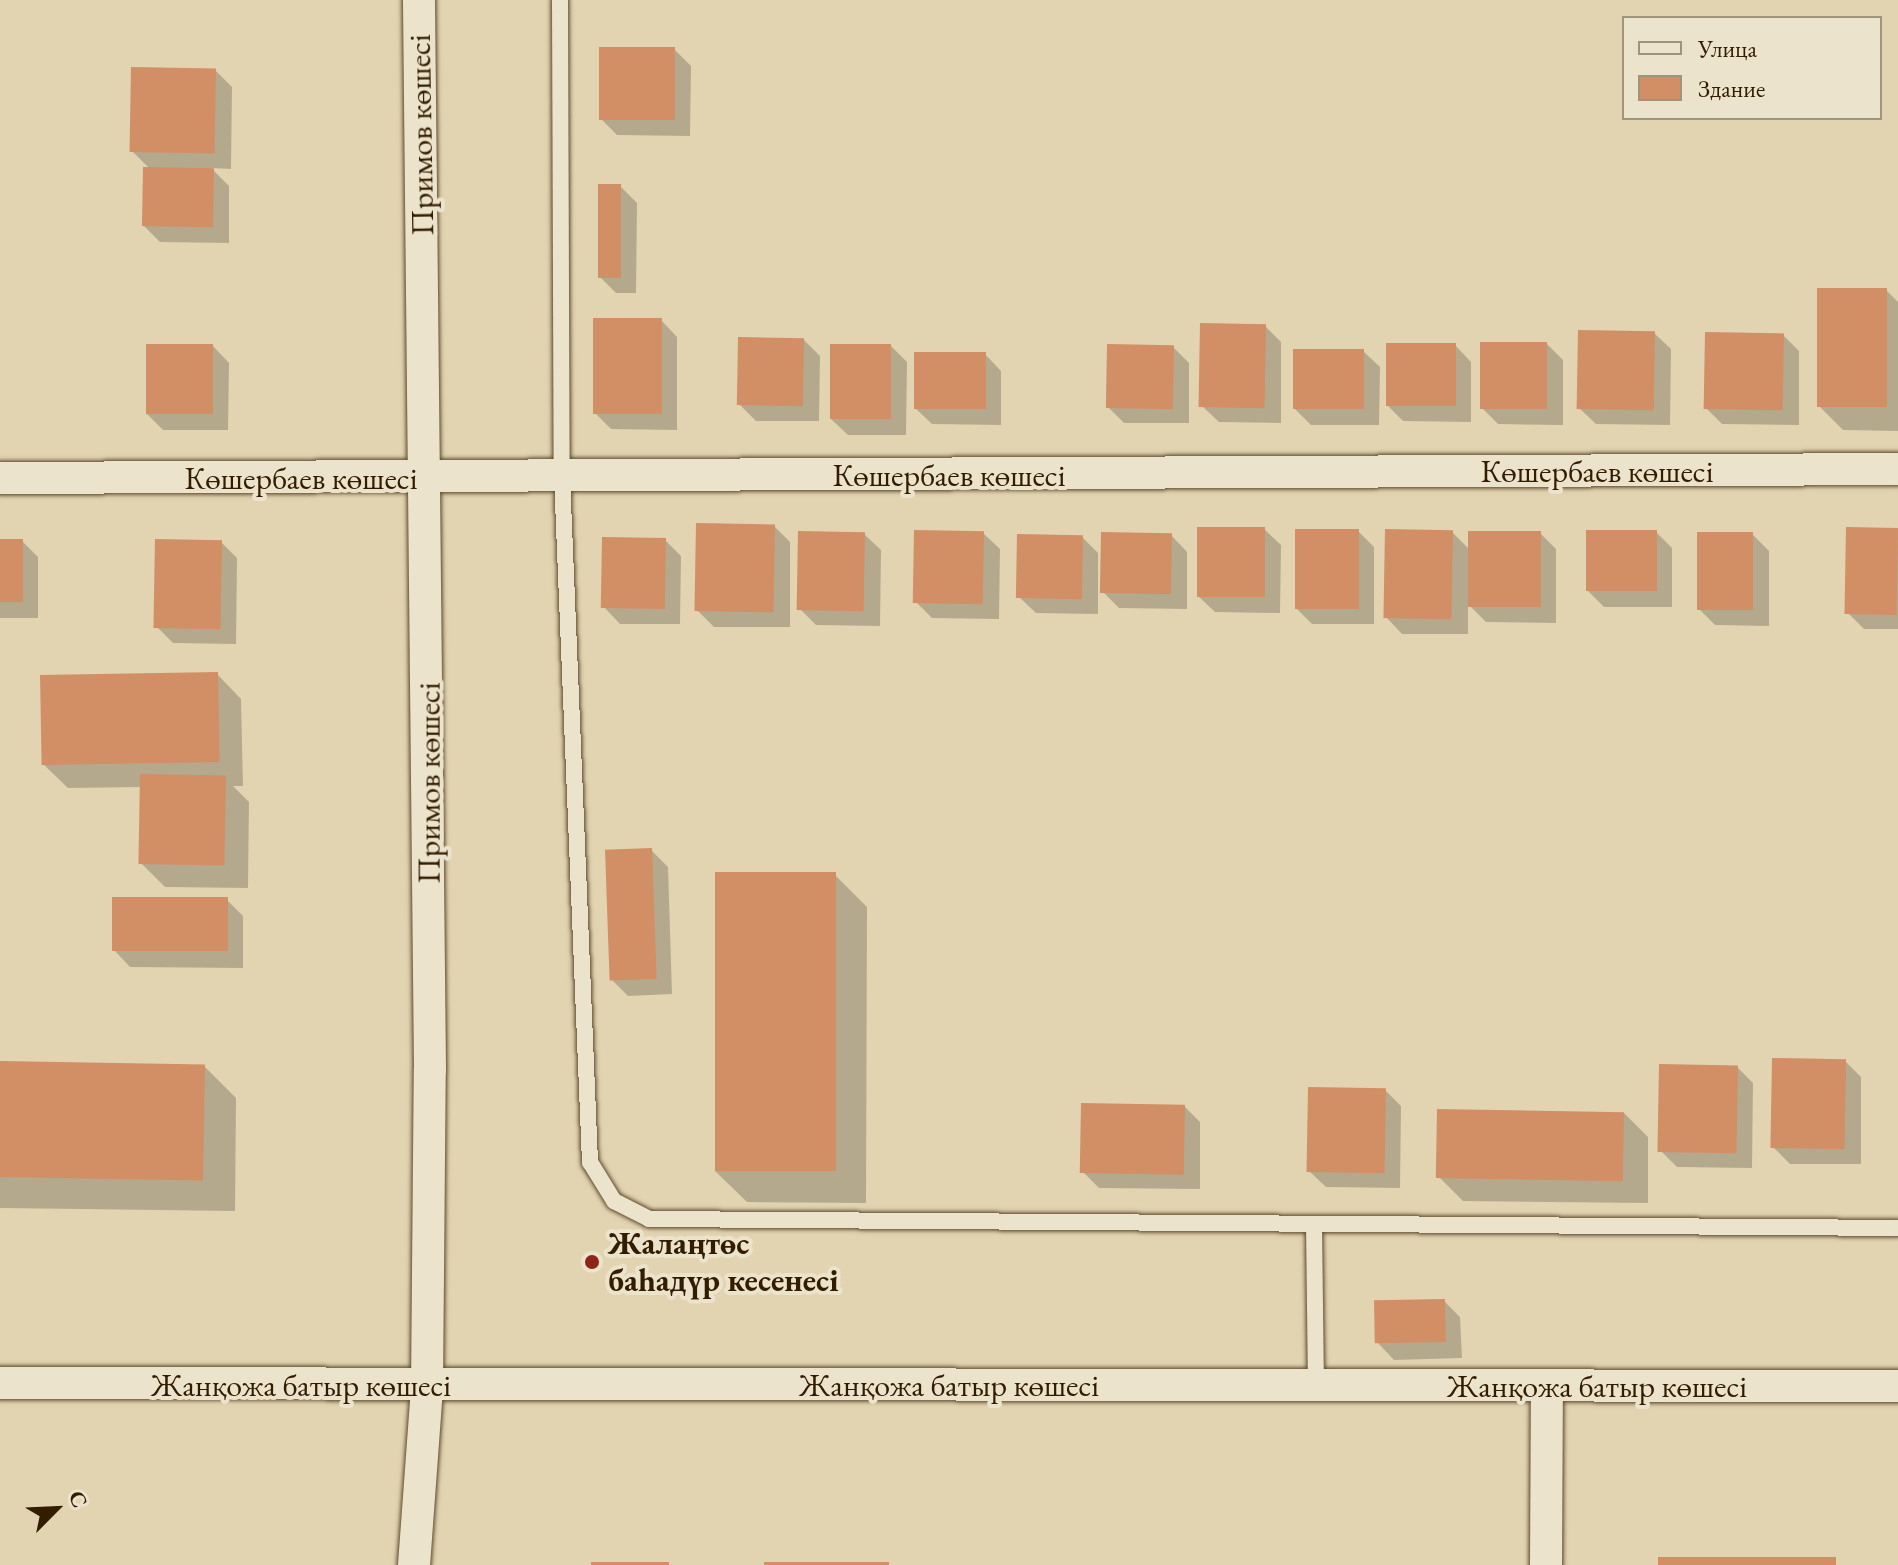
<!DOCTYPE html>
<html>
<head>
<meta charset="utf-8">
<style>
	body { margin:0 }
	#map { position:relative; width:1898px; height:1565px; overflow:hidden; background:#e2d4b1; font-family:"EB Garamond",serif }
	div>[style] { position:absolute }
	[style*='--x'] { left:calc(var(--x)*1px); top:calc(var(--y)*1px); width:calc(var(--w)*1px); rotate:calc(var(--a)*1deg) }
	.shadow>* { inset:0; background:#0003 }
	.building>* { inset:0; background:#d28e65; transform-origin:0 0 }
	.roads { filter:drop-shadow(0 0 2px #5e4b2c) drop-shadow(0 0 2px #5e4b2c) }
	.lane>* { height:16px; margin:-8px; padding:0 8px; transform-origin:8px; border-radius:8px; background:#ece3cc }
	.street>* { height:32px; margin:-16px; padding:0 16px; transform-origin:16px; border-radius:16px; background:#ece3cc }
	.dots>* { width:22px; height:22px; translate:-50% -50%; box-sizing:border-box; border:4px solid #ece3cc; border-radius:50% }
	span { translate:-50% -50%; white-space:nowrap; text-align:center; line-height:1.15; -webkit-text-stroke:8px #ece3cc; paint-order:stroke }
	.street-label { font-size:32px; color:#321d00 }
	.poi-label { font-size:32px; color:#321d00; font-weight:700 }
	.left { translate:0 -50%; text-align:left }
	.legend { position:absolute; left:1622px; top:16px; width:260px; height:104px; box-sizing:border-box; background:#ece3cc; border:2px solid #a2947a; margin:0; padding:10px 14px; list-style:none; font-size:24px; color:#321d00 }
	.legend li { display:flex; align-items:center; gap:16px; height:40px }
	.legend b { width:40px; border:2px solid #a2947a }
	.north { position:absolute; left:16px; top:1469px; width:80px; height:80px; -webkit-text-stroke:6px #ece3cc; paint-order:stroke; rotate:66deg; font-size:22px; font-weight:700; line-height:32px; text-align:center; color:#321d00 }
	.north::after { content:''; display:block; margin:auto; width:28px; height:36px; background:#321d00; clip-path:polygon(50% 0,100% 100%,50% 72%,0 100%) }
</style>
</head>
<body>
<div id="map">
	<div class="shadow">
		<i style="clip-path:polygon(674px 49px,691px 66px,690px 136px,617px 135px,601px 119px)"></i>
		<i style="clip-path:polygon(215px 70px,232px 87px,231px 169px,211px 168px,229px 186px,229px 243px,160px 242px,144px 226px,150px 169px,132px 151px)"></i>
		<i style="clip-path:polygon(620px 186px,637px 203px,636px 293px,616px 293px,600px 277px)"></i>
		<i style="clip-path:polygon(1886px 290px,1898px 302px,1898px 431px,1843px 430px,1819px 406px)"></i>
		<i style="clip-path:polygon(661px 320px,677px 337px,677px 430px,611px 429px,595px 413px)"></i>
		<i style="clip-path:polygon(1265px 326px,1281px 342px,1281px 423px,1219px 422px,1202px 406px)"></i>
		<i style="clip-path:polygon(1654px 333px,1671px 349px,1670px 425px,1596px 424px,1579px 408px)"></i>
		<i style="clip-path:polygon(1783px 335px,1799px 351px,1799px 425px,1722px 424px,1706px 408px)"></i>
		<i style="clip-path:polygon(804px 340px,820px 356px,819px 421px,756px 421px,739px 404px)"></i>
		<i style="clip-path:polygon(1547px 344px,1563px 360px,1563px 425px,1498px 424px,1482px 408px)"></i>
		<i style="clip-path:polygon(1455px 345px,1471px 362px,1471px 422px,1403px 421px,1387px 405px)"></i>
		<i style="clip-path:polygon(213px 346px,229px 363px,228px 430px,163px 430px,147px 414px)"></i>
		<i style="clip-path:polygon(891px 346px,907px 362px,906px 435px,848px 435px,831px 419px)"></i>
		<i style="clip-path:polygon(1173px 347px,1189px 363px,1189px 423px,1124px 423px,1108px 407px)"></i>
		<i style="clip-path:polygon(1363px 351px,1380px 367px,1379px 425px,1311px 425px,1294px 408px)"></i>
		<i style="clip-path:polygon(985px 354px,1001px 371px,1001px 425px,932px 424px,915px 408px)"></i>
		<i style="clip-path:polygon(774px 526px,790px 542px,790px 627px,714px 627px,698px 611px)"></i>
		<i style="clip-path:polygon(1264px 529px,1281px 545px,1280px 613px,1215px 612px,1198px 596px)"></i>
		<i style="clip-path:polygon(1898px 530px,1898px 629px,1864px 629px,1848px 613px)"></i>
		<i style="clip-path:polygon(1358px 531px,1374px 547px,1374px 624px,1312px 624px,1296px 608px)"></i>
		<i style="clip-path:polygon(1452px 532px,1470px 550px,1540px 533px,1556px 549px,1556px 623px,1486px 622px,1468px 604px,1468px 634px,1402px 634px,1386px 617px)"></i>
		<i style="clip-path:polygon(1656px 532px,1672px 548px,1672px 607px,1604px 607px,1588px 591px)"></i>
		<i style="clip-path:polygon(983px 533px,1000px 549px,999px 619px,932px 618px,916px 602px)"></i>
		<i style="clip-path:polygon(864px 534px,881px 550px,880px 626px,816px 625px,800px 609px)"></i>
		<i style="clip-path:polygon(1752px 534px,1769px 551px,1769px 626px,1715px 625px,1699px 609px)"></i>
		<i style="clip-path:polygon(1171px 535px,1187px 552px,1187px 609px,1119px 608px,1103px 592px)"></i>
		<i style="clip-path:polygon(1082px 537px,1098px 553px,1098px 614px,1036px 613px,1019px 597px)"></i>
		<i style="clip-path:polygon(665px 540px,681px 556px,680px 624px,620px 624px,604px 607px)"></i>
		<i style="clip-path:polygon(0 541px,22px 541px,38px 557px,38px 618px,0 618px)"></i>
		<i style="clip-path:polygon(221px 542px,237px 558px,236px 644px,173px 643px,157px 627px)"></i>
		<i style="clip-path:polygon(217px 674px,241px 699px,243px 786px,233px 786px,249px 802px,248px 888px,165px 887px,141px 863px,142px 787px,68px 788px,43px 764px)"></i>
		<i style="clip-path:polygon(651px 850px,668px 867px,672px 994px,628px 996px,611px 979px)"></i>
		<i style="clip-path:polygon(835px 875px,867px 907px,866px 1203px,747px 1202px,715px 1171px)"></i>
		<i style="clip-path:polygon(227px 900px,243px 916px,243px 968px,130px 967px,114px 950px)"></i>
		<i style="clip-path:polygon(1845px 1061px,1861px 1077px,1861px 1164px,1790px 1164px,1774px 1148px)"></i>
		<i style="clip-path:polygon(0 1063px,204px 1066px,236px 1098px,235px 1211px,0 1208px)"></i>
		<i style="clip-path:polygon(1737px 1067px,1753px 1083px,1752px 1168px,1677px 1167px,1661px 1151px)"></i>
		<i style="clip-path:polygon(1385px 1090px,1401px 1106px,1400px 1188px,1326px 1187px,1309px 1171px)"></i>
		<i style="clip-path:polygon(1184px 1106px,1200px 1122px,1200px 1189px,1099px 1188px,1083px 1172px)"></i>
		<i style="clip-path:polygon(1624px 1113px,1648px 1137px,1648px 1203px,1463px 1201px,1439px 1177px)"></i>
		<i style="clip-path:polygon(1444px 1301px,1460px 1317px,1462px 1358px,1394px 1360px,1378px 1343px)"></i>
	</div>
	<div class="building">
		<i style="left:599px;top:47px;width:76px;height:73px"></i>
		<i style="left:131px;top:67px;width:85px;height:85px;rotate:1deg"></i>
		<i style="left:143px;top:167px;width:71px;height:59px;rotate:1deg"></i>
		<i style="left:598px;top:184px;width:23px;height:94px"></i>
		<i style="left:1817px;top:288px;width:70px;height:119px"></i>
		<i style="left:593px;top:318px;width:69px;height:96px"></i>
		<i style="left:1200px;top:323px;width:66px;height:84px;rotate:1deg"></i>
		<i style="left:1578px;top:330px;width:77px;height:79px;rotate:1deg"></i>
		<i style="left:1705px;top:332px;width:79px;height:77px;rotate:1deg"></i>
		<i style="left:738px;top:337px;width:66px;height:68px;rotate:1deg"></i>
		<i style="left:1480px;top:342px;width:67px;height:67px"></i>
		<i style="left:1386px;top:343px;width:70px;height:63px"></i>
		<i style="left:146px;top:344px;width:67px;height:70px"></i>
		<i style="left:830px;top:344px;width:61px;height:75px"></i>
		<i style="left:1107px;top:344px;width:67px;height:64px;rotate:1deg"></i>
		<i style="left:1293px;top:349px;width:71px;height:60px"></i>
		<i style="left:914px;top:352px;width:72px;height:57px"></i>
		<i style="left:696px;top:523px;width:79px;height:88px;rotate:1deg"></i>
		<i style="left:1197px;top:527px;width:68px;height:70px"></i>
		<i style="left:1846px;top:527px;width:52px;height:87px;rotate:1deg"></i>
		<i style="left:1295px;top:529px;width:64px;height:80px"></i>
		<i style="left:1385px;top:529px;width:68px;height:89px;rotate:1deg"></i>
		<i style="left:914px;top:530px;width:70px;height:73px;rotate:1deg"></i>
		<i style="left:1586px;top:530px;width:71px;height:61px"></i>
		<i style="left:798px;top:531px;width:67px;height:79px;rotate:1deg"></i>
		<i style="left:1468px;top:531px;width:73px;height:76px"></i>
		<i style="left:1101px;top:532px;width:71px;height:61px;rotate:1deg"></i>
		<i style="left:1697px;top:532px;width:56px;height:78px"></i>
		<i style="left:1017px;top:534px;width:66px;height:64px;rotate:1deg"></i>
		<i style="left:602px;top:537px;width:64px;height:71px;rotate:1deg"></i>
		<i style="left:0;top:539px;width:23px;height:63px"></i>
		<i style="left:155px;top:539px;width:67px;height:89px;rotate:1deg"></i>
		<i style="left:218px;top:672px;width:90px;height:178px;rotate:89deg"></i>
		<i style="left:140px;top:774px;width:86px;height:90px;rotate:1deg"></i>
		<i style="left:652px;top:848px;width:131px;height:47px;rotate:88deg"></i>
		<i style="left:715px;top:872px;width:121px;height:299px"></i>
		<i style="left:112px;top:897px;width:116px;height:54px"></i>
		<i style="left:1772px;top:1058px;width:74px;height:90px;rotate:1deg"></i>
		<i style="left:0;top:1061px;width:205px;height:116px;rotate:1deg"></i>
		<i style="left:1659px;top:1064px;width:79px;height:88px;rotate:1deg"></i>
		<i style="left:1308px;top:1087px;width:78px;height:85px;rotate:1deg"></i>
		<i style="left:1081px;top:1103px;width:104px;height:70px;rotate:1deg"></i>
		<i style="left:1437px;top:1109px;width:187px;height:69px;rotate:1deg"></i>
		<i style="left:1445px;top:1299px;width:43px;height:71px;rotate:89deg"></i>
		<i style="left:1658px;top:1557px;width:178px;height:8px"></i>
		<i style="left:591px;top:1562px;width:78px;height:3px"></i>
		<i style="left:764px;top:1562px;width:125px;height:3px"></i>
	</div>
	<div class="roads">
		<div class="lane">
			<i style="--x:560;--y:0;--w:477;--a:89.8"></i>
			<i style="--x:562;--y:477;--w:686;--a:87.66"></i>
			<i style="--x:590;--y:1162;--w:46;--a:58.4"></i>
			<i style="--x:614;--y:1201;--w:39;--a:27"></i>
			<i style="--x:649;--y:1219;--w:1249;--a:0.41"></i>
			<i style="--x:1314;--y:1224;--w:161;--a:89.3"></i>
		</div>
		<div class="street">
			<i style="--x:0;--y:478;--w:1898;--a:-0.27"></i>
			<i style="--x:0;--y:1383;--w:1898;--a:0.09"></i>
			<i style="--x:414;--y:1565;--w:178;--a:-85.8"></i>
			<i style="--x:427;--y:1387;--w:317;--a:-89.5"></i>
			<i style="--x:430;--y:1070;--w:1070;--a:-90.59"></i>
			<i style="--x:1546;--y:1565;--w:179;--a:-89.7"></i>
		</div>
	</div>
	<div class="dots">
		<i style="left:592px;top:1262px;background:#8f2418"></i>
	</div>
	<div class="street-label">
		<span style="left:421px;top:135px;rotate:-91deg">Примов көшесі</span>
		<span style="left:1597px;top:471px">Көшербаев көшесі</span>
		<span style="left:949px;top:475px">Көшербаев көшесі</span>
		<span style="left:301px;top:478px">Көшербаев көшесі</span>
		<span style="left:429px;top:783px;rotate:-90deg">Примов көшесі</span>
		<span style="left:301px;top:1385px">Жанқожа батыр көшесі</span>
		<span style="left:949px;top:1385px">Жанқожа батыр көшесі</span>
		<span style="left:1597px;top:1386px">Жанқожа батыр көшесі</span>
	</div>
	<div class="poi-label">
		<span class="left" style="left:608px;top:1262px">Жалаңтөс<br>баһадүр кесенесі</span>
	</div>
	<ul class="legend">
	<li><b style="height:10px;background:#ece3cc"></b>Улица</li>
	<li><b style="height:22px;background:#d28e65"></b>Здание</li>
	</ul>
	<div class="north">С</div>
</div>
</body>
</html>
